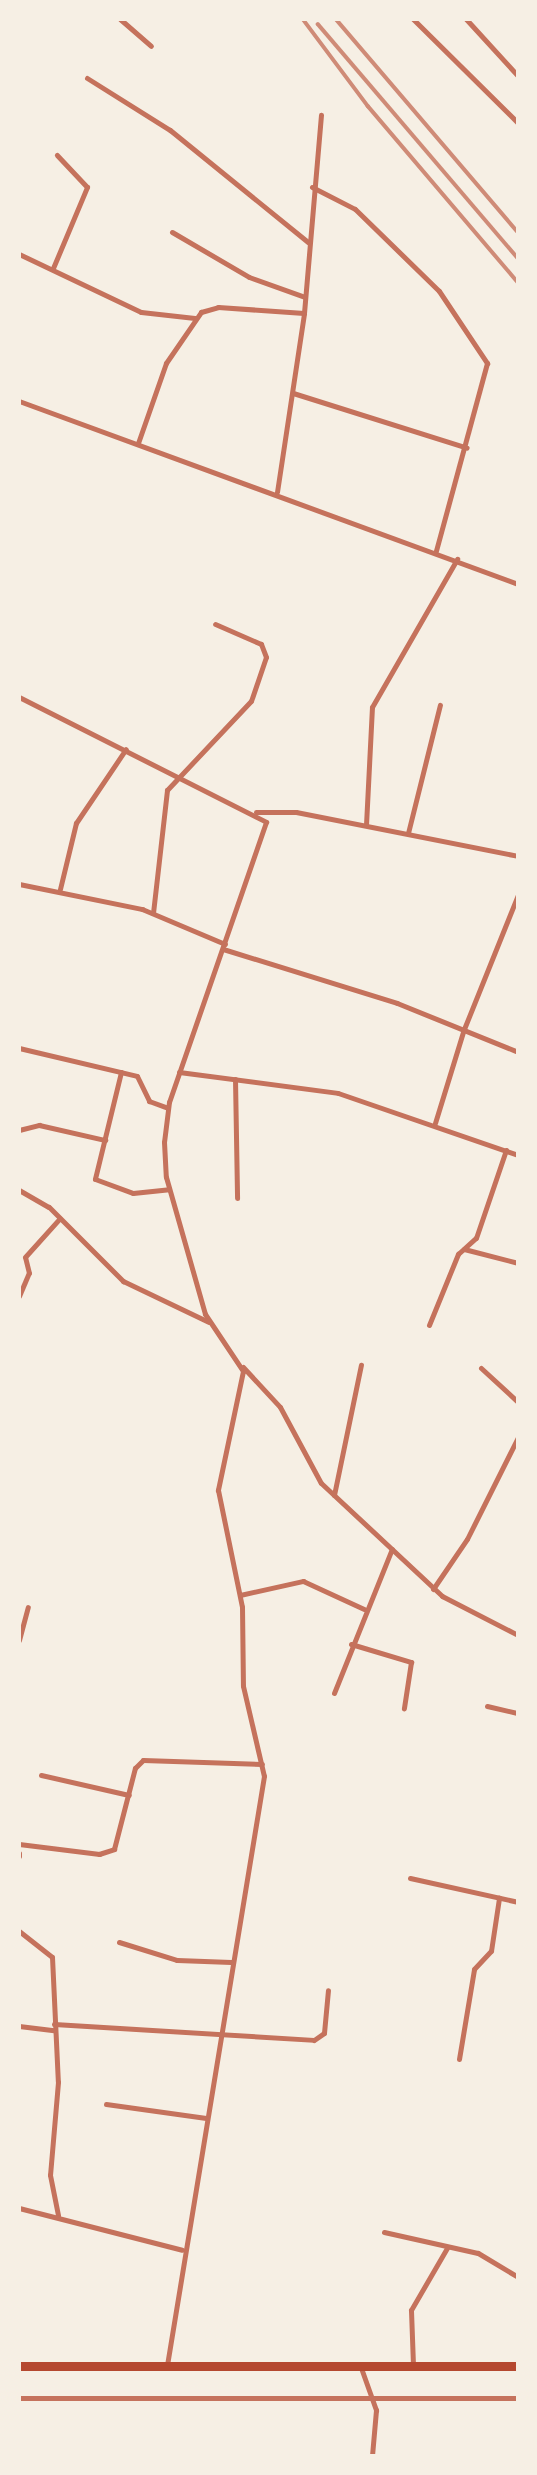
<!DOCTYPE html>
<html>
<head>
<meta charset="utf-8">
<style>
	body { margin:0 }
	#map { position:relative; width:537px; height:2475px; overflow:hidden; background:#f6efe4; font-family:"Sofia Sans Condensed",sans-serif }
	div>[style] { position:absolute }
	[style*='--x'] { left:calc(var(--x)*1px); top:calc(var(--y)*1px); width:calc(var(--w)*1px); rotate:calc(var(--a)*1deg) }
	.minor>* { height:5px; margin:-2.5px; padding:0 2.5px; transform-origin:2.5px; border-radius:2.5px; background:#c5725c }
	.primary>* { height:9px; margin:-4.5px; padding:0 4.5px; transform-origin:4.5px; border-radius:4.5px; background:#b5482f }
	.rail>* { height:3.5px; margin:-1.75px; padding:0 1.75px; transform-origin:1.75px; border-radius:1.75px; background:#cf8b77 }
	span { translate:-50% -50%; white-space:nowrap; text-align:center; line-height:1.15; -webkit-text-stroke:7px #f6efe4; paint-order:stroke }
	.frame { position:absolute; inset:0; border:21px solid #f6efe4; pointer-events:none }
</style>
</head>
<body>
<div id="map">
	<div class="minor">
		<i style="--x:120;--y:19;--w:41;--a:41.1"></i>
		<i style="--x:413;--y:19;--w:148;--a:44.7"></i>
		<i style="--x:466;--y:19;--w:77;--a:47.6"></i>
		<i style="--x:87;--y:78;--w:98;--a:32.1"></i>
		<i style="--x:170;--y:130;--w:178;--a:39.1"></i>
		<i style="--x:312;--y:187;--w:48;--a:27.1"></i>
		<i style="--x:355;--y:209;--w:117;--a:44.3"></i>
		<i style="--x:439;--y:291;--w:87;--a:56.3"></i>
		<i style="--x:487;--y:363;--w:195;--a:105.2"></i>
		<i style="--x:172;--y:232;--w:89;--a:30.3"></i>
		<i style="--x:249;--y:277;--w:59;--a:19.7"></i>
		<i style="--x:19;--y:254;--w:135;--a:25.4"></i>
		<i style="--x:141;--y:312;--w:54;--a:6.3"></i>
		<i style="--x:53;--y:268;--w:88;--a:-67.2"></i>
		<i style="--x:87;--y:187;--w:44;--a:-133.2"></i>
		<i style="--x:293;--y:393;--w:182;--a:17.5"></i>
		<i style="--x:19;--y:401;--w:531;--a:20.14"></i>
		<i style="--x:138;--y:443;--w:85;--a:-70.7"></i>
		<i style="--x:166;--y:363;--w:62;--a:-55.5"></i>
		<i style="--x:201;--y:312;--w:18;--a:-16"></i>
		<i style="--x:218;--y:307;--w:86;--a:4"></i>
		<i style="--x:277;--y:492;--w:181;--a:-81.4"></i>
		<i style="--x:304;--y:313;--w:199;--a:-85.1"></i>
		<i style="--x:19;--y:697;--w:277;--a:26.8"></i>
		<i style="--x:266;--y:822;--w:296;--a:109.1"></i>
		<i style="--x:169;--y:1102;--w:40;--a:97.1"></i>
		<i style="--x:164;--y:1142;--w:35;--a:87"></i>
		<i style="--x:166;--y:1177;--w:142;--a:74.1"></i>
		<i style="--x:205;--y:1314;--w:69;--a:56.3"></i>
		<i style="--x:243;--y:1371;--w:122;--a:101.9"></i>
		<i style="--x:218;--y:1490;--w:119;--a:78.4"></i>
		<i style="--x:242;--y:1607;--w:79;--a:89.3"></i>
		<i style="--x:243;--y:1686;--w:92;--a:76.9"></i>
		<i style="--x:264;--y:1776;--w:597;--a:99.35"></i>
		<i style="--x:256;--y:812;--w:40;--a:0"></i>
		<i style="--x:296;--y:812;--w:226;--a:11.2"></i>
		<i style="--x:366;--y:825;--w:118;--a:-87.1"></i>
		<i style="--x:372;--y:707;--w:171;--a:-60.1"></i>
		<i style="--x:408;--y:833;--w:132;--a:-76"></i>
		<i style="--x:19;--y:884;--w:126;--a:11.5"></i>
		<i style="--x:142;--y:909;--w:90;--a:22.9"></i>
		<i style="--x:60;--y:889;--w:68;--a:-76.4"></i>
		<i style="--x:76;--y:823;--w:89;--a:-56"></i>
		<i style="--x:153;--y:913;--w:124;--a:-83.5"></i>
		<i style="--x:167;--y:790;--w:122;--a:-46.7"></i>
		<i style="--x:251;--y:701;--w:46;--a:-71.2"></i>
		<i style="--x:266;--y:657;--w:14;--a:-111"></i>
		<i style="--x:261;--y:644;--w:50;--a:-156.5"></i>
		<i style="--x:223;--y:949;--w:182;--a:17.2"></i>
		<i style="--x:397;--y:1003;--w:131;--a:22"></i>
		<i style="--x:19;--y:1048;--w:121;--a:13.3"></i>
		<i style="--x:137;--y:1076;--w:28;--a:64"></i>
		<i style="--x:149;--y:1101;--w:20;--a:20"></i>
		<i style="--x:121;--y:1072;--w:110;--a:103.7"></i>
		<i style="--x:95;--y:1179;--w:40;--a:20.2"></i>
		<i style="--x:133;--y:1193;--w:36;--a:-6"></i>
		<i style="--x:179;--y:1072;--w:160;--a:7.5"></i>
		<i style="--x:338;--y:1093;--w:190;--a:19"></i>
		<i style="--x:235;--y:1079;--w:119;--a:89"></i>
		<i style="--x:435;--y:1123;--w:98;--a:-72.9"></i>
		<i style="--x:464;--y:1029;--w:144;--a:-68.1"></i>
		<i style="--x:19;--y:1130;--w:21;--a:-14"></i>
		<i style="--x:39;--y:1125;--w:68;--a:12.8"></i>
		<i style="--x:19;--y:1190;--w:34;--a:30"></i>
		<i style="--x:49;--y:1207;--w:105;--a:45"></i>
		<i style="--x:123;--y:1281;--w:95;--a:25.5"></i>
		<i style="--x:464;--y:1249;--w:56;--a:14.5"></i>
		<i style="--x:19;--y:1296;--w:25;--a:-67"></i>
		<i style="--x:29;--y:1273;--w:16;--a:-104"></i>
		<i style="--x:25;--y:1257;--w:52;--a:-48.1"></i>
		<i style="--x:429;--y:1325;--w:77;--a:-67.8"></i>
		<i style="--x:458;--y:1254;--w:24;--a:-42"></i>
		<i style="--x:476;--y:1238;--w:93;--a:-71.2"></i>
		<i style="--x:243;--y:1367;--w:54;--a:47.2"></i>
		<i style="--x:280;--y:1407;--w:86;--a:61.7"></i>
		<i style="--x:321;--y:1483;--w:166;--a:43"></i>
		<i style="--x:442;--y:1596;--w:85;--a:27.2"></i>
		<i style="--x:481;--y:1368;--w:50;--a:42.6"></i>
		<i style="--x:334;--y:1495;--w:133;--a:-78.3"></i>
		<i style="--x:433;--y:1589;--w:60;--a:-55.8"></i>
		<i style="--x:467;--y:1539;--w:114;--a:-63.4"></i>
		<i style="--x:240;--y:1595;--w:65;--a:-12.5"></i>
		<i style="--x:303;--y:1581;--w:67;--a:24.7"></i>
		<i style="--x:19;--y:1640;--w:34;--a:-75"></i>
		<i style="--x:351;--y:1644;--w:63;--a:16.7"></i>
		<i style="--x:411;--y:1662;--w:47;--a:98.7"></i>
		<i style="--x:334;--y:1693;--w:155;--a:-68.1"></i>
		<i style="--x:487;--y:1706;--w:32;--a:13"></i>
		<i style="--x:41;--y:1775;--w:90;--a:12.8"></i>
		<i style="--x:19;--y:1844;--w:81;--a:7.1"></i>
		<i style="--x:99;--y:1854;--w:16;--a:-18"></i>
		<i style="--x:114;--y:1849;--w:84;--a:-75.5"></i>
		<i style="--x:135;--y:1768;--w:11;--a:-45"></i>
		<i style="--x:143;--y:1760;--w:119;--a:1.9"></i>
		<i style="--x:19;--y:1853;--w:3;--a:90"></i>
		<i style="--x:410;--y:1878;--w:111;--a:12.5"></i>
		<i style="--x:19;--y:1931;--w:42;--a:38.2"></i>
		<i style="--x:52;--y:1957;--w:125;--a:87.3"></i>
		<i style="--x:58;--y:2082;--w:93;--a:94.9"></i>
		<i style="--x:50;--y:2175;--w:41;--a:78.7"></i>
		<i style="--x:119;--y:1942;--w:61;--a:17.2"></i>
		<i style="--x:177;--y:1960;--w:54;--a:2.1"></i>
		<i style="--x:54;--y:2024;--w:260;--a:3.5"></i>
		<i style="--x:314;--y:2040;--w:12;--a:-35"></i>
		<i style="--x:324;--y:2033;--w:43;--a:-84.7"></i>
		<i style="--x:19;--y:2026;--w:35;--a:7"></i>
		<i style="--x:459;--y:2059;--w:91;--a:-80.5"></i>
		<i style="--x:474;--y:1969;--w:25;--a:-47"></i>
		<i style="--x:491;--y:1951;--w:54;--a:-81.4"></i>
		<i style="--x:106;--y:2104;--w:101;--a:8"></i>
		<i style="--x:19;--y:2208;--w:168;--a:14.4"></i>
		<i style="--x:384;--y:2232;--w:96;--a:12.6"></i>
		<i style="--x:478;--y:2253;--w:47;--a:31"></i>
		<i style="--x:360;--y:2365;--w:48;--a:70.4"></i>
		<i style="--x:376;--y:2410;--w:46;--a:95"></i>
		<i style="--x:413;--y:2365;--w:55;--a:-92.1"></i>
		<i style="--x:411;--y:2310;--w:72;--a:-59.9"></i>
		<i style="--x:19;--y:2398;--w:499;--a:0"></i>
	</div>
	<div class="primary">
		<i style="--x:19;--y:2366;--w:499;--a:0"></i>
	</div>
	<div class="rail">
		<i style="--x:303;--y:19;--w:109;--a:53.2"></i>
		<i style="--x:368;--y:106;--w:231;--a:49.6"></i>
		<i style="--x:336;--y:19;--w:280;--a:49.5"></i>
		<i style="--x:318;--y:24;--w:308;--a:49.5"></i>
	</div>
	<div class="frame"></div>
</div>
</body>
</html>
